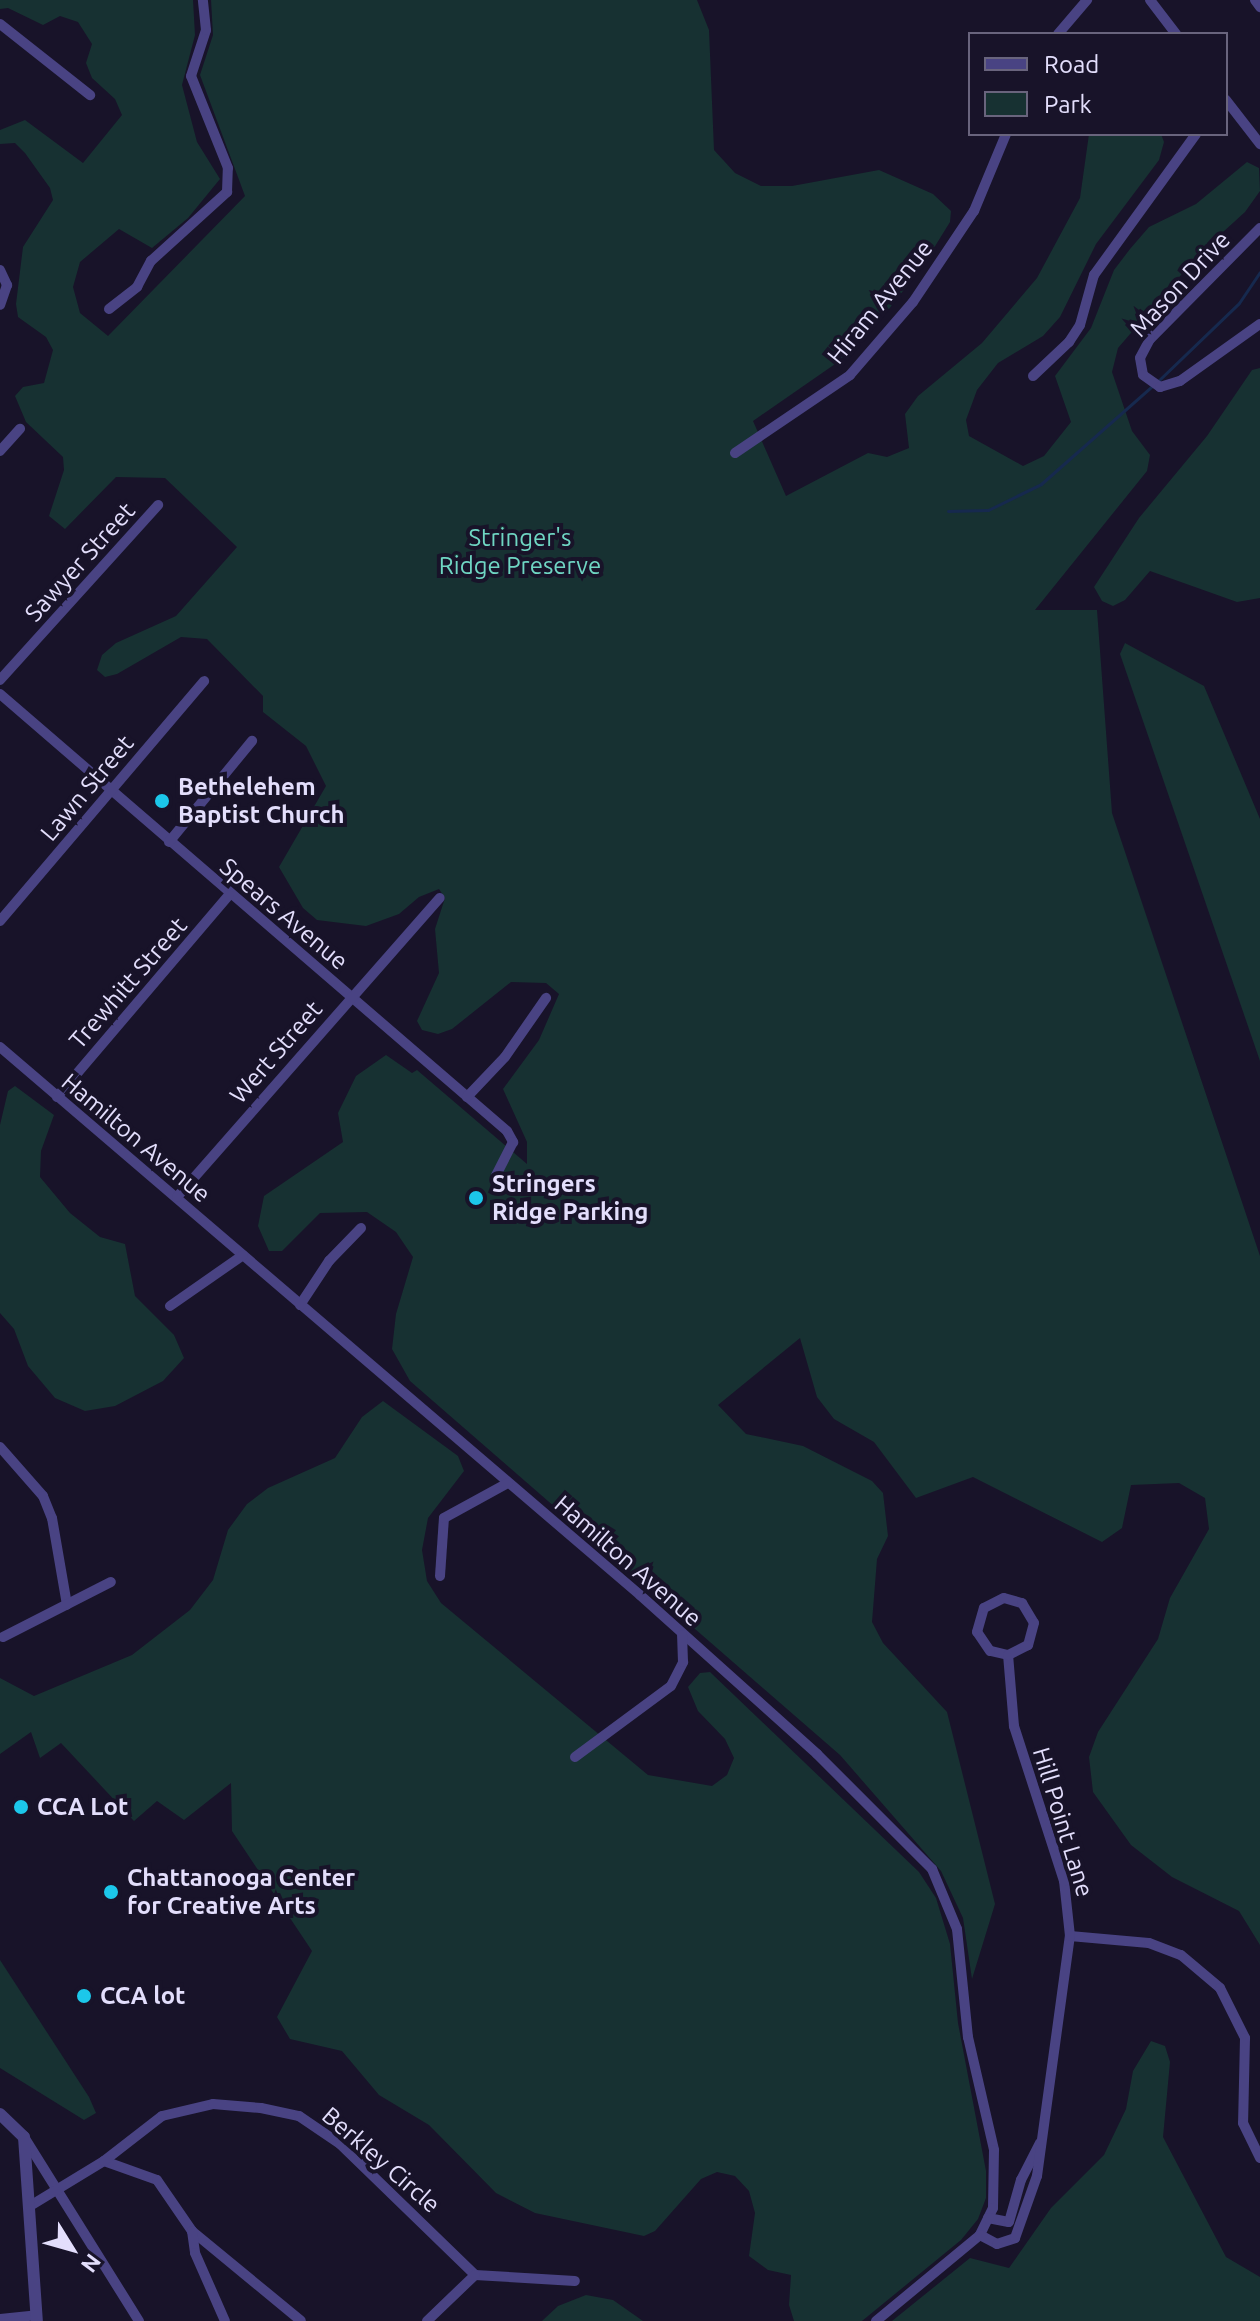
<!DOCTYPE html>
<html>
<head>
<meta charset="utf-8">
<style>
	body { margin:0 }
	#map { position:relative; width:1260px; height:2321px; overflow:hidden; background:#181329; font-family:Ubuntu,sans-serif }
	div>[style] { position:absolute }
	[style*='--x'] { left:calc(var(--x)*1px); top:calc(var(--y)*1px); width:calc(var(--w)*1px); rotate:calc(var(--a)*1deg) }
	.green>* { inset:0; background:#173132 }
	.stream>* { height:3px; margin:-1.5px; padding:0 1.5px; transform-origin:1.5px; border-radius:1.5px; background:#16294e }
	.minor>* { height:10px; margin:-5px; padding:0 5px; transform-origin:5px; border-radius:5px; background:#494383 }
	.tertiary>* { height:12px; margin:-6px; padding:0 6px; transform-origin:6px; border-radius:6px; background:#494383 }
	.dots>* { width:22px; height:22px; translate:-50% -50%; box-sizing:border-box; border:4px solid #181329; border-radius:50% }
	span { translate:-50% -50%; white-space:nowrap; text-align:center; line-height:1.15; -webkit-text-stroke:8px #181329; paint-order:stroke }
	.street-label { font-size:24px; color:#e3defc }
	.park-label { font-size:24px; color:#6fd6c3 }
	.poi-label { font-size:24px; color:#e3defc; font-weight:700 }
	.left { translate:0 -50%; text-align:left }
	.legend { position:absolute; left:968px; top:32px; width:260px; height:104px; box-sizing:border-box; background:#181329; border:2px solid #69647d; margin:0; padding:10px 14px; list-style:none; font-size:24px; color:#e3defc }
	.legend li { display:flex; align-items:center; gap:16px; height:40px }
	.legend b { width:40px; border:2px solid #69647d }
	.north { position:absolute; left:32px; top:2209px; width:80px; height:80px; -webkit-text-stroke:6px #181329; paint-order:stroke; rotate:127deg; font-size:22px; font-weight:700; line-height:32px; text-align:center; color:#e3defc }
	.north::after { content:''; display:block; margin:auto; width:28px; height:36px; background:#e3defc; clip-path:polygon(50% 0,100% 100%,50% 72%,0 100%) }
</style>
</head>
<body>
<div id="map">
	<div class="green">
		<i style="clip-path:polygon(0 0,193px 0,195px 35px,182px 85px,197px 142px,220px 179px,188px 218px,152px 248px,119px 229px,80px 262px,73px 287px,80px 313px,108px 336px,245px 196px,200px 75px,213px 35px,211px 0,697px 0,709px 30px,714px 150px,735px 173px,761px 186px,792px 186px,879px 170px,933px 194px,951px 211px,950px 222px,924px 264px,878px 323px,838px 362px,753px 421px,786px 496px,868px 453px,887px 457px,909px 448px,905px 414px,918px 396px,982px 343px,1037px 278px,1080px 198px,1089px 134px,1161px 134px,1164px 142px,1159px 160px,1096px 244px,1060px 317px,1043px 336px,998px 363px,977px 390px,966px 420px,969px 436px,1023px 466px,1044px 456px,1071px 422px,1055px 376px,1091px 328px,1114px 270px,1130px 249px,1149px 227px,1196px 204px,1247px 162px,1259px 168px,1260px 191px,1245px 212px,1200px 253px,1118px 348px,1112px 372px,1132px 431px,1150px 455px,1147px 471px,1035px 610px,1097px 610px,1112px 813px,1260px 1256px,1260px 1945px,1239px 1911px,1172px 1877px,1131px 1845px,1093px 1792px,1089px 1757px,1098px 1732px,1158px 1639px,1170px 1598px,1209px 1529px,1205px 1498px,1179px 1483px,1131px 1485px,1122px 1528px,1102px 1542px,973px 1477px,916px 1498px,874px 1442px,834px 1419px,817px 1397px,800px 1338px,718px 1405px,746px 1434px,803px 1446px,872px 1481px,883px 1493px,888px 1536px,877px 1559px,872px 1622px,883px 1643px,947px 1712px,995px 1904px,972px 1979px,963px 1918px,941px 1871px,840px 1755px,410px 1381px,392px 1349px,396px 1314px,413px 1257px,396px 1232px,367px 1212px,320px 1213px,282px 1251px,269px 1251px,258px 1226px,264px 1196px,343px 1142px,338px 1113px,356px 1076px,386px 1055px,412px 1073px,417px 1070px,527px 1164px,527px 1142px,503px 1089px,539px 1040px,559px 994px,546px 983px,511px 982px,452px 1029px,438px 1034px,422px 1030px,417px 1021px,439px 973px,435px 929px,445px 898px,439px 889px,419px 897px,399px 914px,366px 926px,317px 920px,303px 908px,279px 867px,326px 786px,306px 746px,263px 712px,263px 696px,207px 639px,181px 637px,117px 674px,105px 677px,97px 670px,102px 655px,116px 643px,176px 616px,237px 547px,165px 478px,116px 477px,65px 529px,49px 516px,64px 470px,63px 457px,26px 422px,15px 396px,23px 387px,44px 383px,53px 350px,46px 337px,18px 317px,16px 304px,23px 247px,53px 200px,50px 188px,25px 153px,15px 143px,0 144px,0 130px,25px 120px,83px 163px,122px 115px,115px 99px,92px 78px,86px 63px,92px 44px,78px 22px,60px 16px,43px 25px,8px 8px,0 9px)"></i>
		<i style="clip-path:polygon(1260px 368px,1260px 598px,1237px 602px,1150px 571px,1125px 600px,1113px 606px,1102px 601px,1094px 587px,1139px 518px,1207px 436px,1252px 370px)"></i>
		<i style="clip-path:polygon(1125px 643px,1204px 686px,1260px 819px,1260px 1061px,1120px 654px)"></i>
		<i style="clip-path:polygon(15px 1086px,54px 1115px,41px 1151px,40px 1177px,70px 1213px,100px 1237px,125px 1244px,135px 1296px,174px 1335px,184px 1358px,163px 1381px,115px 1406px,85px 1411px,55px 1398px,28px 1366px,14px 1329px,0 1313px,0 1125px,8px 1091px)"></i>
		<i style="clip-path:polygon(383px 1401px,458px 1456px,464px 1471px,428px 1518px,422px 1550px,427px 1581px,441px 1603px,648px 1775px,712px 1786px,727px 1775px,734px 1758px,725px 1739px,698px 1711px,688px 1687px,700px 1673px,710px 1672px,919px 1872px,936px 1898px,950px 1944px,958px 2023px,986px 2171px,986px 2198px,978px 2219px,961px 2240px,862px 2321px,794px 2321px,789px 2305px,791px 2275px,768px 2270px,749px 2256px,755px 2213px,749px 2191px,735px 2176px,717px 2172px,701px 2179px,655px 2231px,644px 2236px,535px 2213px,496px 2193px,429px 2125px,379px 2095px,342px 2051px,290px 2039px,277px 2017px,312px 1951px,232px 1831px,231px 1783px,184px 1820px,157px 1801px,134px 1821px,61px 1743px,40px 1758px,31px 1732px,0 1754px,0 1678px,34px 1696px,132px 1655px,190px 1610px,213px 1580px,228px 1530px,247px 1504px,268px 1488px,335px 1458px,362px 1417px)"></i>
		<i style="clip-path:polygon(0 1960px,89px 2097px,96px 2113px,84px 2120px,0 2068px)"></i>
		<i style="clip-path:polygon(1151px 2041px,1165px 2046px,1170px 2062px,1163px 2137px,1226px 2257px,1260px 2277px,1260px 2321px,892px 2321px,970px 2258px,1009px 2268px,1051px 2208px,1104px 2155px,1126px 2109px,1133px 2071px)"></i>
		<i style="clip-path:polygon(586px 2295px,613px 2300px,643px 2321px,542px 2321px,558px 2306px)"></i>
	</div>
	<div class="stream">
		<i style="--x:1158;--y:381;--w:112;--a:-43.9"></i>
		<i style="--x:1239;--y:303;--w:37;--a:-56"></i>
		<i style="--x:948;--y:511;--w:40;--a:-1.4"></i>
		<i style="--x:988;--y:510;--w:59;--a:-26.1"></i>
		<i style="--x:1041;--y:484;--w:148;--a:-41.4"></i>
	</div>
	<div class="minor">
		<i style="--x:1150;--y:0;--w:43;--a:52.6"></i>
		<i style="--x:1255;--y:0;--w:9;--a:54"></i>
		<i style="--x:0;--y:24;--w:115;--a:38.3"></i>
		<i style="--x:1058;--y:34;--w:45;--a:-49.5"></i>
		<i style="--x:1226;--y:100;--w:56;--a:52.3"></i>
		<i style="--x:1260;--y:228;--w:156;--a:134.7"></i>
		<i style="--x:1150;--y:339;--w:21;--a:118"></i>
		<i style="--x:1140;--y:358;--w:17;--a:80"></i>
		<i style="--x:1143;--y:375;--w:21;--a:35"></i>
		<i style="--x:1160;--y:387;--w:21;--a:-17"></i>
		<i style="--x:1180;--y:381;--w:98;--a:-35.5"></i>
		<i style="--x:0;--y:270;--w:17;--a:65"></i>
		<i style="--x:7;--y:285;--w:21;--a:109"></i>
		<i style="--x:109;--y:309;--w:36;--a:-38"></i>
		<i style="--x:137;--y:287;--w:30;--a:-62"></i>
		<i style="--x:151;--y:261;--w:103;--a:-42.2"></i>
		<i style="--x:227;--y:192;--w:24;--a:-88"></i>
		<i style="--x:228;--y:168;--w:99;--a:-111.9"></i>
		<i style="--x:191;--y:76;--w:48;--a:-71.9"></i>
		<i style="--x:206;--y:30;--w:30;--a:-96"></i>
		<i style="--x:1033;--y:376;--w:50;--a:-43.4"></i>
		<i style="--x:1069;--y:342;--w:20;--a:-57"></i>
		<i style="--x:1080;--y:325;--w:52;--a:-74.4"></i>
		<i style="--x:1094;--y:275;--w:174;--a:-54.1"></i>
		<i style="--x:0;--y:451;--w:30;--a:-48"></i>
		<i style="--x:735;--y:453;--w:139;--a:-34.1"></i>
		<i style="--x:850;--y:375;--w:96;--a:-49.2"></i>
		<i style="--x:913;--y:302;--w:110;--a:-56.2"></i>
		<i style="--x:974;--y:211;--w:83;--a:-67.4"></i>
		<i style="--x:0;--y:680;--w:236;--a:-47.9"></i>
		<i style="--x:0;--y:694;--w:669;--a:40.76"></i>
		<i style="--x:507;--y:1131;--w:13;--a:61"></i>
		<i style="--x:513;--y:1142;--w:37;--a:117"></i>
		<i style="--x:169;--y:842;--w:131;--a:-50.6"></i>
		<i style="--x:0;--y:921;--w:315;--a:-49.6"></i>
		<i style="--x:0;--y:1047;--w:843;--a:40.57"></i>
		<i style="--x:640;--y:1595;--w:238;--a:41.9"></i>
		<i style="--x:817;--y:1754;--w:163;--a:45"></i>
		<i style="--x:932;--y:1869;--w:65;--a:67.4"></i>
		<i style="--x:957;--y:1929;--w:109;--a:84.2"></i>
		<i style="--x:968;--y:2037;--w:116;--a:77"></i>
		<i style="--x:994;--y:2150;--w:58;--a:91"></i>
		<i style="--x:993;--y:2208;--w:30;--a:116"></i>
		<i style="--x:980;--y:2235;--w:135;--a:140.4"></i>
		<i style="--x:57;--y:1097;--w:265;--a:-49.6"></i>
		<i style="--x:467;--y:1097;--w:55;--a:-46.5"></i>
		<i style="--x:505;--y:1057;--w:72;--a:-55.2"></i>
		<i style="--x:177;--y:1197;--w:398;--a:-48.7"></i>
		<i style="--x:300;--y:1305;--w:53;--a:-56.6"></i>
		<i style="--x:329;--y:1261;--w:46;--a:-45.9"></i>
		<i style="--x:170;--y:1306;--w:89;--a:-34.9"></i>
		<i style="--x:0;--y:1447;--w:65;--a:48.7"></i>
		<i style="--x:43;--y:1496;--w:24;--a:68"></i>
		<i style="--x:52;--y:1518;--w:88;--a:80.2"></i>
		<i style="--x:440;--y:1576;--w:58;--a:-86.1"></i>
		<i style="--x:444;--y:1518;--w:73;--a:-28.7"></i>
		<i style="--x:3;--y:1637;--w:121;--a:-27"></i>
		<i style="--x:575;--y:1757;--w:119;--a:-36.5"></i>
		<i style="--x:671;--y:1686;--w:27;--a:-63"></i>
		<i style="--x:683;--y:1662;--w:27;--a:-92"></i>
		<i style="--x:1070;--y:1936;--w:79;--a:5.1"></i>
		<i style="--x:1149;--y:1943;--w:34;--a:21"></i>
		<i style="--x:1181;--y:1955;--w:51;--a:40.2"></i>
		<i style="--x:1220;--y:1988;--w:56;--a:63.4"></i>
		<i style="--x:1245;--y:2038;--w:85;--a:91.3"></i>
		<i style="--x:1243;--y:2123;--w:39;--a:64"></i>
		<i style="--x:24;--y:2137;--w:217;--a:58"></i>
		<i style="--x:104;--y:2161;--w:56;--a:19.7"></i>
		<i style="--x:157;--y:2180;--w:62;--a:55.5"></i>
		<i style="--x:192;--y:2231;--w:141;--a:39.5"></i>
		<i style="--x:30;--y:2206;--w:87;--a:-31.3"></i>
		<i style="--x:104;--y:2161;--w:73;--a:-37.8"></i>
		<i style="--x:162;--y:2116;--w:52;--a:-13.2"></i>
		<i style="--x:213;--y:2104;--w:48;--a:4.8"></i>
		<i style="--x:261;--y:2108;--w:39;--a:12"></i>
		<i style="--x:299;--y:2116;--w:50;--a:34.3"></i>
		<i style="--x:340;--y:2144;--w:188;--a:44.1"></i>
		<i style="--x:475;--y:2275;--w:100;--a:3.4"></i>
		<i style="--x:988;--y:2218;--w:21;--a:11"></i>
		<i style="--x:1009;--y:2222;--w:44;--a:-74.1"></i>
		<i style="--x:1021;--y:2180;--w:42;--a:-62.8"></i>
		<i style="--x:192;--y:2231;--w:22;--a:82"></i>
		<i style="--x:195;--y:2253;--w:74;--a:66.2"></i>
		<i style="--x:980;--y:2235;--w:19;--a:28"></i>
		<i style="--x:997;--y:2244;--w:19;--a:-18"></i>
		<i style="--x:1015;--y:2238;--w:66;--a:-70.5"></i>
		<i style="--x:1037;--y:2176;--w:242;--a:-82.2"></i>
		<i style="--x:1070;--y:1936;--w:55;--a:-96.2"></i>
		<i style="--x:1064;--y:1881;--w:163;--a:-107.9"></i>
		<i style="--x:1014;--y:1726;--w:71;--a:-94.8"></i>
		<i style="--x:1008;--y:1655;--w:18;--a:-167"></i>
		<i style="--x:990;--y:1651;--w:23;--a:-124"></i>
		<i style="--x:977;--y:1632;--w:25;--a:-74"></i>
		<i style="--x:984;--y:1608;--w:22;--a:-27"></i>
		<i style="--x:1004;--y:1598;--w:19;--a:16"></i>
		<i style="--x:1022;--y:1603;--w:23;--a:59"></i>
		<i style="--x:1034;--y:1623;--w:23;--a:105"></i>
		<i style="--x:1028;--y:1645;--w:22;--a:153"></i>
		<i style="--x:0;--y:2319;--w:37;--a:-6"></i>
		<i style="--x:427;--y:2321;--w:66;--a:-43.8"></i>
	</div>
	<div class="tertiary">
		<i style="--x:0;--y:2114;--w:33;--a:44"></i>
		<i style="--x:24;--y:2137;--w:184;--a:86"></i>
	</div>
	<div class="dots">
		<i style="left:162px;top:801px;background:#1cc7ea"></i>
		<i style="left:476px;top:1198px;background:#1cc7ea"></i>
		<i style="left:21px;top:1807px;background:#1cc7ea"></i>
		<i style="left:111px;top:1892px;background:#1cc7ea"></i>
		<i style="left:84px;top:1996px;background:#1cc7ea"></i>
	</div>
	<div class="street-label">
		<span style="left:1180px;top:284px;rotate:-47deg">Mason Drive</span>
		<span style="left:880px;top:302px;rotate:-51deg">Hiram Avenue</span>
		<span style="left:80px;top:562px;rotate:-48deg">Sawyer Street</span>
		<span style="left:87px;top:788px;rotate:-50deg">Lawn Street</span>
		<span style="left:284px;top:914px;rotate:40deg">Spears Avenue</span>
		<span style="left:128px;top:983px;rotate:-49deg">Trewhitt Street</span>
		<span style="left:276px;top:1052px;rotate:-49deg">Wert Street</span>
		<span style="left:136px;top:1138px;rotate:40deg">Hamilton Avenue</span>
		<span style="left:628px;top:1561px;rotate:41deg">Hamilton Avenue</span>
		<span style="left:1063px;top:1822px;rotate:73deg">Hill Point Lane</span>
		<span style="left:381px;top:2160px;rotate:41deg">Berkley Circle</span>
	</div>
	<div class="park-label">
		<span style="left:520px;top:552px">Stringer's<br>Ridge Preserve</span>
	</div>
	<div class="poi-label">
		<span class="left" style="left:178px;top:801px">Bethelehem<br>Baptist Church</span>
		<span class="left" style="left:492px;top:1198px">Stringers<br>Ridge Parking</span>
		<span class="left" style="left:37px;top:1807px">CCA Lot</span>
		<span class="left" style="left:127px;top:1892px">Chattanooga Center<br>for Creative Arts</span>
		<span class="left" style="left:100px;top:1996px">CCA lot</span>
	</div>
	<ul class="legend">
	<li><b style="height:10px;background:#494383"></b>Road</li>
	<li><b style="height:22px;background:#173132"></b>Park</li>
	</ul>
	<div class="north">N</div>
</div>
</body>
</html>
